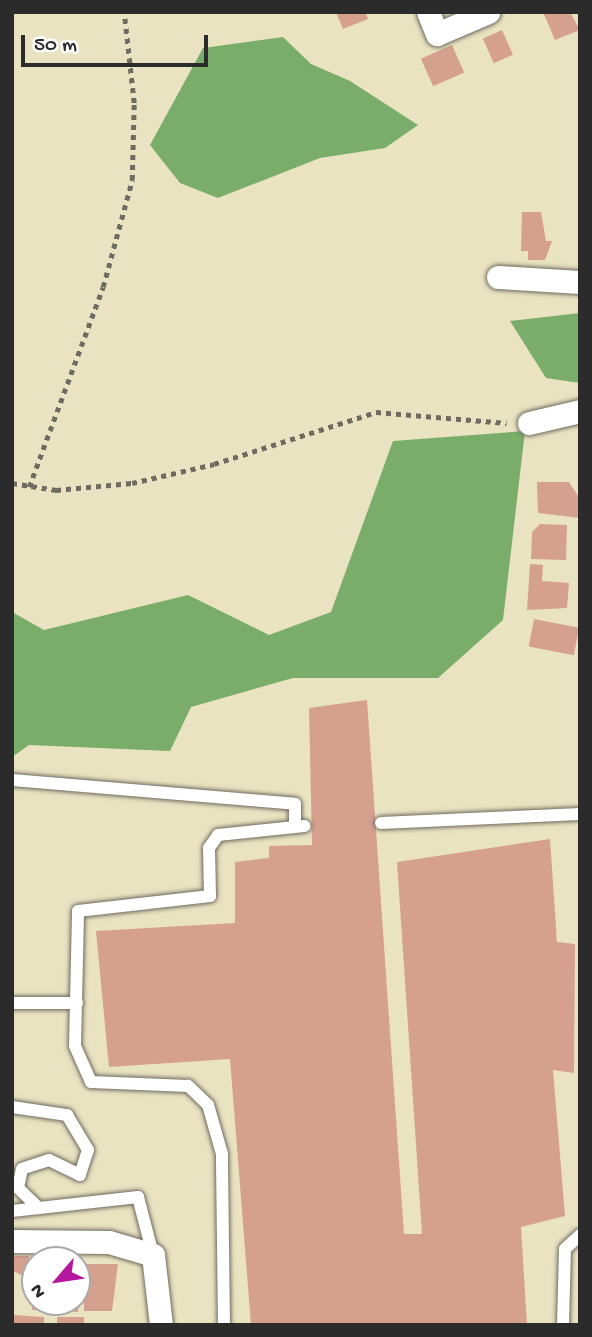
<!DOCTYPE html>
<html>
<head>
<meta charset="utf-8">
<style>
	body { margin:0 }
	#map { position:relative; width:592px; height:1337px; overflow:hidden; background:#eae3c1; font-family:"Gochi Hand",sans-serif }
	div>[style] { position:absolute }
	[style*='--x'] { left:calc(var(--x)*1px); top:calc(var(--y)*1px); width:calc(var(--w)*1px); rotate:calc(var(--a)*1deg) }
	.forest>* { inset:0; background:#79ad69 }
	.building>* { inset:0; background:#d5a18e; transform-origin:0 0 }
	.path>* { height:4.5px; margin-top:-2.25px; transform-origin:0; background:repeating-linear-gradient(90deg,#6e6b60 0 5px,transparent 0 10px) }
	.roads { filter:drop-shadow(0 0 2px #6e6b60) drop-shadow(0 0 2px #6e6b60) }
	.service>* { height:12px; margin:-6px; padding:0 6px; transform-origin:6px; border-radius:6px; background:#fff }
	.minor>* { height:23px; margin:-11.5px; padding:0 11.5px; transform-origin:11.5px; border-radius:11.5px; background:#fff }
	span { translate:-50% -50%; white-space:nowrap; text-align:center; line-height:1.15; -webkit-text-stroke:5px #fff; paint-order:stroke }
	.frame { position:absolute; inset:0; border:14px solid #2b2b2b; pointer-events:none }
	.north { position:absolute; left:21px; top:1246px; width:70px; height:70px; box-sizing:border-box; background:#fff; border:2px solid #aaa; border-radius:50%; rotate:241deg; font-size:19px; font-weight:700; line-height:28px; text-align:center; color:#2b2b2b }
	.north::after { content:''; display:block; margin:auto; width:24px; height:32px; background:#b5179e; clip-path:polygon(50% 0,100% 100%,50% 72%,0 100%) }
	.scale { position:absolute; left:21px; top:35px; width:187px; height:32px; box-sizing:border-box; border:4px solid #2b2b2b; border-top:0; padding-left:9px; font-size:21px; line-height:24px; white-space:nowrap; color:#2b2b2b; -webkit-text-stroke:5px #fff; paint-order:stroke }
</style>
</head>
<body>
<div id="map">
	<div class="forest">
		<i style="clip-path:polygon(283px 37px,311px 64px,350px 81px,418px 125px,385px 148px,320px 158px,218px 198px,180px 183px,150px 145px,203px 48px)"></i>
		<i style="clip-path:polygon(580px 313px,580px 383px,546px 378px,510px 321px)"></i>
		<i style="clip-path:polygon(525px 431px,503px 620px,438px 678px,293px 678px,191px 707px,170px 751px,29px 745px,12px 757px,12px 612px,44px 630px,188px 595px,269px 635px,331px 612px,393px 441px)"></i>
	</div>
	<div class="building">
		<i style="clip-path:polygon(336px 12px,365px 12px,368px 19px,343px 29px)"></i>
		<i style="clip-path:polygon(543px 12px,570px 12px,580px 30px,555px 40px)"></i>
		<i style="left:502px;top:30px;width:27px;height:21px;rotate:66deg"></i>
		<i style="left:452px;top:45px;width:30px;height:34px;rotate:66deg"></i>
		<i style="clip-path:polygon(522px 212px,541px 212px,546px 241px,552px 241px,545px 260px,528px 260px,528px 251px,521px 251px)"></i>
		<i style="clip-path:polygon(537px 482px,569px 482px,580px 499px,580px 518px,538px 513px)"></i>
		<i style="clip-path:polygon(540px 524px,567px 525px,566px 560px,531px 559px,532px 532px)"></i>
		<i style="clip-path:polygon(530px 564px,543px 565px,542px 581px,569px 583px,567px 608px,527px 610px)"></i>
		<i style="left:534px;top:619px;width:46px;height:28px;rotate:11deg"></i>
		<i style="clip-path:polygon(367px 700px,404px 1234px,422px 1234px,397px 862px,550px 839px,557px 942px,575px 944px,574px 1073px,553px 1070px,565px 1216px,521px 1227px,527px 1325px,251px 1325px,230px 1059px,109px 1067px,96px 931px,235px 923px,235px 862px,269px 858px,269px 846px,312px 845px,309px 708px)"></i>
		<i style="clip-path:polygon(14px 1256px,29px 1256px,28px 1278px,13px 1271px)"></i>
		<i style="clip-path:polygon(84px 1264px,118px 1264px,112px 1311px,84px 1311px)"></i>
		<i style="clip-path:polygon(33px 1289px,35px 1302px,79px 1302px,78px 1312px,32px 1310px)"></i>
		<i style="clip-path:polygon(14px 1315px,44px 1317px,44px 1325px,14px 1325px)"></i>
		<i style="left:57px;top:1317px;width:27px;height:8px"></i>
	</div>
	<div class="path">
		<i style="--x:12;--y:483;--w:45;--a:9"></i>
		<i style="--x:56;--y:490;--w:76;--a:-5.3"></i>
		<i style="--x:132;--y:483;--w:84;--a:-13"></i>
		<i style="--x:214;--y:464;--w:170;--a:-17.8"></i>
		<i style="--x:376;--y:412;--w:131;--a:4.8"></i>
		<i style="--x:29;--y:487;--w:213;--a:-69.7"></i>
		<i style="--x:103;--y:287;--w:111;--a:-74.8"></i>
		<i style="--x:132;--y:180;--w:77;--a:-88.5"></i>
		<i style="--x:134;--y:103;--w:92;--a:-96.3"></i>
	</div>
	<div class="roads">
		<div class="service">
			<i style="--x:12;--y:780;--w:284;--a:4.8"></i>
			<i style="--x:295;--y:804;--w:22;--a:90"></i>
			<i style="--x:381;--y:823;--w:199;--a:-2.6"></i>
			<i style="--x:12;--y:1003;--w:65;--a:0"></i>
			<i style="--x:12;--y:1107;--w:56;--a:8.3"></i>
			<i style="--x:67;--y:1115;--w:41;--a:59"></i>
			<i style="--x:88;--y:1150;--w:26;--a:108"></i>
			<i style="--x:80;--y:1175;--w:34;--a:-154"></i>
			<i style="--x:49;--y:1160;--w:28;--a:162"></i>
			<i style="--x:22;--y:1169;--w:19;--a:102"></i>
			<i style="--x:18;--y:1188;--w:29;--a:44"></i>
			<i style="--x:12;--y:1211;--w:127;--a:-6.3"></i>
			<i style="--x:138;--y:1197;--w:60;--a:75.5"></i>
			<i style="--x:224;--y:1325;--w:171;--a:-90.7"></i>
			<i style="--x:222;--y:1154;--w:51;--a:-105.9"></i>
			<i style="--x:208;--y:1105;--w:28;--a:-136"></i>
			<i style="--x:188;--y:1086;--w:97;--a:-177.6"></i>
			<i style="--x:91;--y:1082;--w:39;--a:-114"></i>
			<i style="--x:75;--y:1046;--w:135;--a:-88.7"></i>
			<i style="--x:78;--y:911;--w:133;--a:-6.5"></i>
			<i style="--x:210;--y:896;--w:48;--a:-91.2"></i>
			<i style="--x:209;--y:848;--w:16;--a:-55"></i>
			<i style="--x:218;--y:835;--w:87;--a:-5.9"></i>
			<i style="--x:563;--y:1325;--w:76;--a:-88.5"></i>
			<i style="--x:565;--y:1249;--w:21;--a:-43"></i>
		</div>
		<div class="minor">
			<i style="--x:428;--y:12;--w:24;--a:68"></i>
			<i style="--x:437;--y:34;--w:56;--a:-23.3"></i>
			<i style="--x:498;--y:277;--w:82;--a:3.5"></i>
			<i style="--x:529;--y:423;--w:52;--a:-13.2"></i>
			<i style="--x:12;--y:1241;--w:97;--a:0.6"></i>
			<i style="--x:109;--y:1242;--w:46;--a:16.5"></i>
			<i style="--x:153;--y:1255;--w:70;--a:83.5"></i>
		</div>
	</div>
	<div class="frame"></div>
	<div class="north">N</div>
	<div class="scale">50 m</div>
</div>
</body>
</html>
